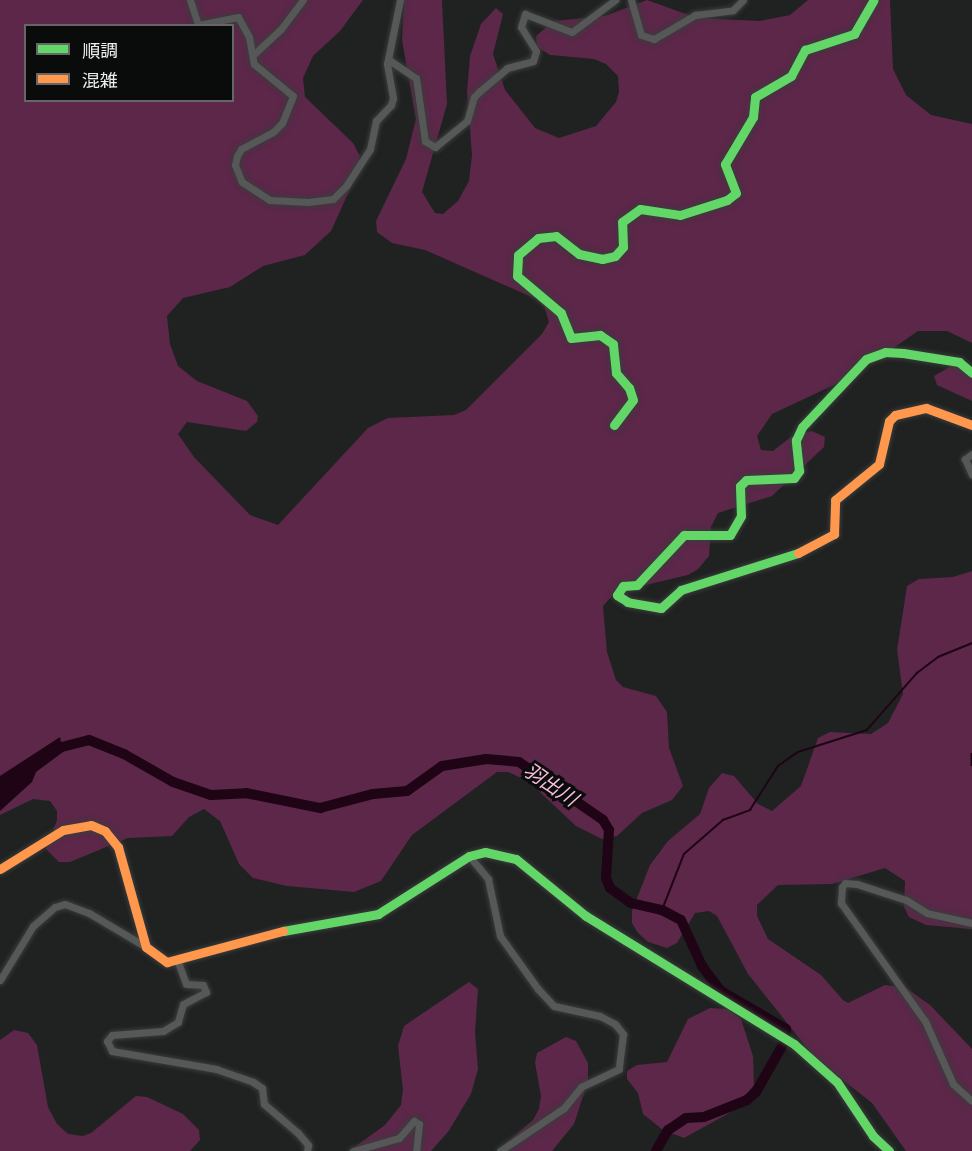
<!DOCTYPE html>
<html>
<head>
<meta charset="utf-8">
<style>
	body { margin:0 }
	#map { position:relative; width:972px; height:1151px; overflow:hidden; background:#1f2221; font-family:"Exo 2","Noto Sans JP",sans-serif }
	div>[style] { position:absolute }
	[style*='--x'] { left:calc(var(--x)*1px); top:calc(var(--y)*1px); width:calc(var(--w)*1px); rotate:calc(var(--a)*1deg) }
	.green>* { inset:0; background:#5c2749 }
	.water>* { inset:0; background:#1f0415 }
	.stream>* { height:1.5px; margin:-0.75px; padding:0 0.75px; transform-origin:0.75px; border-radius:0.75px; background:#1f0415 }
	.river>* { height:10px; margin:-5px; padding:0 5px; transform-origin:5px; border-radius:5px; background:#1f0415 }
	.roads { filter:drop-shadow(0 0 2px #3a3c3c) drop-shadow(0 0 2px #3a3c3c) }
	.street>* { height:7px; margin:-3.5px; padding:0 3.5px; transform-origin:3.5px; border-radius:3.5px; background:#565857 }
	.fast>* { height:9px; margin:-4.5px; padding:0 4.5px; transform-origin:4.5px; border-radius:4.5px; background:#63d668 }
	.slow>* { height:9px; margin:-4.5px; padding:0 4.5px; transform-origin:4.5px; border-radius:4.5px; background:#ff974d }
	span { translate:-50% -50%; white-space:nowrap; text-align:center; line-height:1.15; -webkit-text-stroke:6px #0a0c0b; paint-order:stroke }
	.water-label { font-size:20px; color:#f9bcde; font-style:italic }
	.legend { position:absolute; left:24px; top:24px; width:210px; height:78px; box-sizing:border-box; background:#0a0c0b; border:2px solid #646766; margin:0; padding:8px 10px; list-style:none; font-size:18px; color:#ebefee }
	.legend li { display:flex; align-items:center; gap:12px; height:30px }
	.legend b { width:30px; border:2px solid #646766 }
</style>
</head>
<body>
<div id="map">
	<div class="green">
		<i style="clip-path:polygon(evenodd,0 0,363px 0,340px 31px,313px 56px,303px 78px,305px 97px,353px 143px,360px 156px,356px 176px,331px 231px,305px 255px,263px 266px,230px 287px,183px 298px,167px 316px,170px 344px,178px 366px,197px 381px,247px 401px,258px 416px,257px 422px,246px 431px,187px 422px,178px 434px,194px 457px,250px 515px,278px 525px,368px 428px,388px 418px,454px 415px,466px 410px,542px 334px,549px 322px,544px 306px,534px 298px,425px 250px,392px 243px,377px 232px,376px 221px,406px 159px,416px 119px,402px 40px,404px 0,442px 0,447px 104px,422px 192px,435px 213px,443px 214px,458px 201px,469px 181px,472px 155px,467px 92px,470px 56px,481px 24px,496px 8px,503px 14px,493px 54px,505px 90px,535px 128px,559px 138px,596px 126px,616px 102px,619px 92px,618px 76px,606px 64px,594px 59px,550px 55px,537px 47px,536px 36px,554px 21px,605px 16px,647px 0,697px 18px,760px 21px,790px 15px,808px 0,890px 0,893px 69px,906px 95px,931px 115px,972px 124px,972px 343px,947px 331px,918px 331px,851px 377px,772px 414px,757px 436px,761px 450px,773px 451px,791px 437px,812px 431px,825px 437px,824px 447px,772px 496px,718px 513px,711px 527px,709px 556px,698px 569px,688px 575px,616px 592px,603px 606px,607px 652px,616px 680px,623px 687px,656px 696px,667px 712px,669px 748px,683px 786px,672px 800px,642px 813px,617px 836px,602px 839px,576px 826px,528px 781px,508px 772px,497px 772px,412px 835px,381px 881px,354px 892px,287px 886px,253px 878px,239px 864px,220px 821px,204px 809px,189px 817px,172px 836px,128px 838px,70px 862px,59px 862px,46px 849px,57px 820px,57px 811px,50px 801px,33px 799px,0 815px,0 0,26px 26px,232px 26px,232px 100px,26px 100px,26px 26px)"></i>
		<i style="clip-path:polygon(953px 365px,972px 368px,972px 401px,937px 385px,934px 376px)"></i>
		<i style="clip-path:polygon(972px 571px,972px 929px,926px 925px,909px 917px,904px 907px,905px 881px,885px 868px,832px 884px,778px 885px,757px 905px,757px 916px,768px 939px,821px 975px,843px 1000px,848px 1003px,885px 985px,906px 988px,930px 1005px,972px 1049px,972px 1151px,906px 1151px,872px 1103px,815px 1058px,748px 974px,717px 916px,709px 911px,695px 913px,677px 943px,667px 948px,648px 942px,638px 933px,632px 923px,632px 911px,650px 865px,668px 841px,700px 814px,709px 788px,722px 773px,734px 776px,758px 804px,772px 811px,801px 786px,818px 738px,830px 732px,871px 734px,888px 723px,903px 694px,897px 650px,907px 586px,919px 579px,953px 577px)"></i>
		<i style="clip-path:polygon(469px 982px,478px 989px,475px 1032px,478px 1069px,471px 1094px,448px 1132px,431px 1151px,349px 1151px,385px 1125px,401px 1105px,403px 1090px,398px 1046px,404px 1026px)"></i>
		<i style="clip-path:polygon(710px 1008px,728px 1009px,741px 1019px,753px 1056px,754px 1085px,731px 1112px,684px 1138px,663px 1130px,643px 1114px,638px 1093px,627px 1079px,627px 1071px,637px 1065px,667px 1062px,688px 1019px)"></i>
		<i style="clip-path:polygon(14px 1030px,28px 1033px,37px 1045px,48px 1107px,57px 1124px,68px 1134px,83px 1136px,91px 1133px,136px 1096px,147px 1097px,183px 1114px,199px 1130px,200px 1140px,190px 1151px,0 1151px,0 1040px)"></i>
		<i style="clip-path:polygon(566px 1037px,576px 1041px,588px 1063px,588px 1081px,574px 1124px,552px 1151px,497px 1151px,533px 1120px,539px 1109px,541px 1096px,535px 1063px,537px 1053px)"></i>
	</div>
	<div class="water">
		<i style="clip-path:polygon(60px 737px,63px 752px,36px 772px,32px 782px,0 811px,0 776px)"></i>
	</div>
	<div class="stream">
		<i style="--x:972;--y:754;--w:11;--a:90"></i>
		<i style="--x:662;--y:910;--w:60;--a:-68.6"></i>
		<i style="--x:684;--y:854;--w:52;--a:-41.1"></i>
		<i style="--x:723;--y:820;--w:29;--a:-20"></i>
		<i style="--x:750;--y:810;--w:52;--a:-57.5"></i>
		<i style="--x:778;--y:766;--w:24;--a:-35"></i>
		<i style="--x:798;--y:752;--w:72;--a:-17.7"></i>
		<i style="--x:867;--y:730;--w:76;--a:-48.7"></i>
		<i style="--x:917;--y:673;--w:26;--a:-37"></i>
		<i style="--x:938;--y:657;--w:37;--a:-22"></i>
	</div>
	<div class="river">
		<i style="--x:50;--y:750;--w:40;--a:-14.4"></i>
		<i style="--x:89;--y:740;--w:38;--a:22"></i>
		<i style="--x:124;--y:754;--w:56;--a:29.7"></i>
		<i style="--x:173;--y:782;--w:40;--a:18.9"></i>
		<i style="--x:211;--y:795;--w:35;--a:-3"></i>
		<i style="--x:246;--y:793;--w:76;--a:11.5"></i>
		<i style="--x:320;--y:808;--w:55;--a:-14.8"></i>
		<i style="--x:373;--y:794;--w:34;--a:-5"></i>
		<i style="--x:407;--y:791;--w:43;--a:-35.5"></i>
		<i style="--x:442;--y:766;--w:45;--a:-9"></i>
		<i style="--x:486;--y:759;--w:33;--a:5"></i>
		<i style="--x:519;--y:762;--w:102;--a:34.6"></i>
		<i style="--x:603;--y:820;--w:12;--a:59"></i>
		<i style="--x:609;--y:830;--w:48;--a:93.6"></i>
		<i style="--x:606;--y:878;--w:11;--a:68"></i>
		<i style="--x:610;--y:888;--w:26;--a:36"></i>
		<i style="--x:631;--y:903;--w:32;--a:13"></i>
		<i style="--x:662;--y:910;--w:21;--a:28"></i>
		<i style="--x:681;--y:920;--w:51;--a:65.5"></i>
		<i style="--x:702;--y:966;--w:31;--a:53"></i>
		<i style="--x:721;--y:991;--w:75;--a:30.3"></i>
		<i style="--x:786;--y:1029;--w:12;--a:95"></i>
		<i style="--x:785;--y:1041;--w:59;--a:119.6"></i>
		<i style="--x:756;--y:1092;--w:12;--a:138"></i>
		<i style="--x:747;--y:1100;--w:46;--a:158.4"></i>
		<i style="--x:704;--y:1117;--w:18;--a:177"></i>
		<i style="--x:686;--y:1118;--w:22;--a:146"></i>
		<i style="--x:668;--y:1130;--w:24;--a:120"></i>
	</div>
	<div class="roads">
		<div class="street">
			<i style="--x:190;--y:0;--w:26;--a:72"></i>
			<i style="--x:198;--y:25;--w:41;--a:-11.3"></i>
			<i style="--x:238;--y:17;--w:23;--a:61"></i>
			<i style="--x:249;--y:37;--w:27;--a:80"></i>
			<i style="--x:254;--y:64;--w:50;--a:39.4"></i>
			<i style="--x:293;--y:96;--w:29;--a:112"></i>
			<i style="--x:282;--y:123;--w:13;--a:135"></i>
			<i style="--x:273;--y:132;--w:36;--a:152"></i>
			<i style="--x:241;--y:149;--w:8;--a:120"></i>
			<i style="--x:237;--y:156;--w:9;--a:103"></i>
			<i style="--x:235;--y:165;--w:18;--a:68"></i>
			<i style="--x:242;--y:182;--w:33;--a:33"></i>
			<i style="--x:270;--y:200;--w:38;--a:3"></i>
			<i style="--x:308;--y:202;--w:25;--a:-7"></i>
			<i style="--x:333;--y:199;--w:18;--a:-45"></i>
			<i style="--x:346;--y:186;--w:44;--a:-57"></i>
			<i style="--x:370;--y:149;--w:29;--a:-78"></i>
			<i style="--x:376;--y:121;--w:22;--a:-47"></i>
			<i style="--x:391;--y:105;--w:7;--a:-74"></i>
			<i style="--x:393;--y:98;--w:35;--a:-100"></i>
			<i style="--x:387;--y:64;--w:65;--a:-78.5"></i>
			<i style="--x:631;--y:0;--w:36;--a:74"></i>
			<i style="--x:641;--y:35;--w:14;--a:17"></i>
			<i style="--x:654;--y:39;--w:48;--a:-30.3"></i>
			<i style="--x:695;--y:15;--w:38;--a:-7"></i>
			<i style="--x:733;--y:10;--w:14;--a:-45"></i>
			<i style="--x:253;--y:55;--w:38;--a:-43"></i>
			<i style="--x:281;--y:29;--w:36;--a:-53"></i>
			<i style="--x:389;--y:60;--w:32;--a:34"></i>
			<i style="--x:416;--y:78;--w:64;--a:81.9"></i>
			<i style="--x:425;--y:141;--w:12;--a:31"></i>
			<i style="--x:435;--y:147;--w:41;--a:-39.1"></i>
			<i style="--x:467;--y:121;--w:25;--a:-74"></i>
			<i style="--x:474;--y:97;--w:8;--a:-45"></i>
			<i style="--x:480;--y:91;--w:35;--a:-40"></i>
			<i style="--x:507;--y:68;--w:27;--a:-15"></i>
			<i style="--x:533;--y:61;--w:10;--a:-73"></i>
			<i style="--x:536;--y:51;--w:28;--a:-122"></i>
			<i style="--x:521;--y:27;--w:14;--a:-73"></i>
			<i style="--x:525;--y:14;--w:50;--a:21"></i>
			<i style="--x:572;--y:32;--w:54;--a:-36.7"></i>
			<i style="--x:972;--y:454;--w:9;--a:144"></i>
			<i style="--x:965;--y:459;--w:17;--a:66"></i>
			<i style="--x:469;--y:856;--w:30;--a:50"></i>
			<i style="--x:488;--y:879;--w:58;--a:78.1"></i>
			<i style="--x:500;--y:936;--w:65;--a:54.4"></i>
			<i style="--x:538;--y:989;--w:23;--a:47"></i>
			<i style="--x:554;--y:1006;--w:47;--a:12.3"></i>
			<i style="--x:600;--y:1016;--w:17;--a:28"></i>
			<i style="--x:615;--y:1024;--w:13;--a:51"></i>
			<i style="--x:623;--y:1034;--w:35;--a:97"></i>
			<i style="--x:619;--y:1069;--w:42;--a:154.7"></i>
			<i style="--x:581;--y:1087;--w:27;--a:129"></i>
			<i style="--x:564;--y:1108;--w:77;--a:146.1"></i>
			<i style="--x:972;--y:923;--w:46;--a:-167.5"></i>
			<i style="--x:927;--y:913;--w:25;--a:-148"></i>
			<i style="--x:906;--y:900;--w:52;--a:-161.9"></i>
			<i style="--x:857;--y:884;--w:12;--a:-175"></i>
			<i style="--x:845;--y:883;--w:5;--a:127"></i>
			<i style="--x:842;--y:887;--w:16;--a:94"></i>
			<i style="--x:841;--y:903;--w:145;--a:54.6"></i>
			<i style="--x:925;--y:1021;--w:69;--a:66"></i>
			<i style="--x:953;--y:1084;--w:25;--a:42"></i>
			<i style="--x:178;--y:962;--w:23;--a:70"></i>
			<i style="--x:186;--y:984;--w:17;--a:3"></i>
			<i style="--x:203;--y:985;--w:8;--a:67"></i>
			<i style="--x:206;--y:992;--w:26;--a:152"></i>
			<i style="--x:183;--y:1004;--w:19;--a:106"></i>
			<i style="--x:178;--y:1022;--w:17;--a:149"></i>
			<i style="--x:163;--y:1031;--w:51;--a:175.5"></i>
			<i style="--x:112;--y:1035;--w:8;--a:130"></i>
			<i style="--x:107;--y:1041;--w:11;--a:63"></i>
			<i style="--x:112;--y:1051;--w:106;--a:9.8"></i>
			<i style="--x:216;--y:1069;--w:39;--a:19"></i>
			<i style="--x:253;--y:1082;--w:11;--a:34"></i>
			<i style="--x:262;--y:1088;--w:16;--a:83"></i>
			<i style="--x:264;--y:1104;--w:45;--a:40.5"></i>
			<i style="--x:298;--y:1133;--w:16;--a:50"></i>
			<i style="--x:308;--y:1145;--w:6;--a:99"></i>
			<i style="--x:0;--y:980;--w:63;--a:-58.6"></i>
			<i style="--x:33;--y:926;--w:29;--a:-41"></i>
			<i style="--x:55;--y:907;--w:10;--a:-17"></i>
			<i style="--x:65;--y:904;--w:26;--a:21"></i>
			<i style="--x:89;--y:913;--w:66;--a:30.8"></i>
			<i style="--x:353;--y:1151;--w:48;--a:-15.8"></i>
			<i style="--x:399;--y:1138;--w:23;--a:-49"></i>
			<i style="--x:414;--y:1121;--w:6;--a:31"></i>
			<i style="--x:419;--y:1124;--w:27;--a:96"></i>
		</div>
		<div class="fast">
			<i style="--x:614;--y:425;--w:31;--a:-53"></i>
			<i style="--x:633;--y:400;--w:13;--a:-108"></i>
			<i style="--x:629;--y:388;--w:20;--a:-131"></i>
			<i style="--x:616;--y:373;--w:29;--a:-96"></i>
			<i style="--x:613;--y:344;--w:16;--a:-145"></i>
			<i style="--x:600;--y:335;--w:29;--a:174"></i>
			<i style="--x:571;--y:338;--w:27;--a:-112"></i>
			<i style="--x:561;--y:313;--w:57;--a:-139.9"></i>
			<i style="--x:517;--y:276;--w:21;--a:-87"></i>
			<i style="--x:518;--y:255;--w:26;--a:-40"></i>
			<i style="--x:538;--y:238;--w:18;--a:-6"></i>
			<i style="--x:556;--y:236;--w:29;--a:38"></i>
			<i style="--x:579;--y:254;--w:24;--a:12"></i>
			<i style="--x:602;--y:259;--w:13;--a:-13"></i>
			<i style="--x:615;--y:256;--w:12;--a:-48"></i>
			<i style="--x:623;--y:247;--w:25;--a:-92"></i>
			<i style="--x:622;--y:222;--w:22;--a:-36"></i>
			<i style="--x:640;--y:209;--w:40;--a:8.5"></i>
			<i style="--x:680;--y:215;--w:49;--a:-17.7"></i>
			<i style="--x:727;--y:200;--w:11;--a:-38"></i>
			<i style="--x:736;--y:193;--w:31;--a:-111"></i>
			<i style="--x:725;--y:164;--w:55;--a:-59.2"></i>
			<i style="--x:753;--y:117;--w:20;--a:-84"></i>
			<i style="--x:755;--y:97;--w:42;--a:-30.3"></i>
			<i style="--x:791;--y:76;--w:30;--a:-62"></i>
			<i style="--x:805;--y:50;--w:52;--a:-18.1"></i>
			<i style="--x:854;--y:34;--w:39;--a:-60"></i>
			<i style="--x:798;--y:553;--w:123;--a:162.5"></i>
			<i style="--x:681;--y:590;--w:27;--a:138"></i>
			<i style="--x:661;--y:608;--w:34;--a:-170"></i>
			<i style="--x:628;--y:602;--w:13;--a:-148"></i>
			<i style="--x:617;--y:595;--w:11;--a:-56"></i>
			<i style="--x:623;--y:586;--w:14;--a:-4"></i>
			<i style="--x:637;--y:585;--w:69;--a:-46.8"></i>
			<i style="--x:684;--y:535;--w:46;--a:0"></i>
			<i style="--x:730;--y:535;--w:22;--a:-60"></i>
			<i style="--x:741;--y:516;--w:30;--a:-92"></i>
			<i style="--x:740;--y:486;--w:8;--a:-45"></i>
			<i style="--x:746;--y:480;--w:48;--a:-2.4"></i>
			<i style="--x:794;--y:478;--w:9;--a:-54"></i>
			<i style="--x:799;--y:471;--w:31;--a:-96"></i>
			<i style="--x:796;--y:440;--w:14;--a:-65"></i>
			<i style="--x:802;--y:427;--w:93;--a:-46.7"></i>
			<i style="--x:866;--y:359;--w:20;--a:-20"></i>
			<i style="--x:885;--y:352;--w:18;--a:3"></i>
			<i style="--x:903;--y:353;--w:57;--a:9.1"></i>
			<i style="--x:959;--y:362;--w:17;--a:40"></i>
			<i style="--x:283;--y:931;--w:97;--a:-10.1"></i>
			<i style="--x:378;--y:914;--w:108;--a:-32.5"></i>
			<i style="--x:469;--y:856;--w:16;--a:-14"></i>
			<i style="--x:485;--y:852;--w:32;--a:13"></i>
			<i style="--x:516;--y:859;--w:90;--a:39.2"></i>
			<i style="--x:586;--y:916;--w:244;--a:31.6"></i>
			<i style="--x:794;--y:1044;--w:57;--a:41.5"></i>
			<i style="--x:837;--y:1082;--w:65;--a:56.3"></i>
			<i style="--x:873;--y:1136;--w:22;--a:43"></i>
		</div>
		<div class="slow">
			<i style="--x:798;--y:553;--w:41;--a:-27.8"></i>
			<i style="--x:834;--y:534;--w:34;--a:-88"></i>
			<i style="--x:835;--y:500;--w:57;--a:-39.3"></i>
			<i style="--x:879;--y:464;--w:44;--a:-76.9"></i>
			<i style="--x:889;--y:421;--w:8;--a:-45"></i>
			<i style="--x:895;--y:415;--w:32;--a:-13"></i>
			<i style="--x:926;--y:408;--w:49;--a:20.3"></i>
			<i style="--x:0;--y:869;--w:74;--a:-31.8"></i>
			<i style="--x:63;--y:830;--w:28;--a:-10"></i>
			<i style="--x:91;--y:825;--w:15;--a:23"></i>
			<i style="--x:105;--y:831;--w:21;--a:51"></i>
			<i style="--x:118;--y:847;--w:104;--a:74.4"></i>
			<i style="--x:146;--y:947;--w:26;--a:36"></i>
			<i style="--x:167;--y:962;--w:120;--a:-15"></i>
		</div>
	</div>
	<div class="water-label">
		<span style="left:551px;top:784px;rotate:34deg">羽出川</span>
	</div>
	<ul class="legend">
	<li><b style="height:8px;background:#63d668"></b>順調</li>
	<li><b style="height:8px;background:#ff974d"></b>混雑</li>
	</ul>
</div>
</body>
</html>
